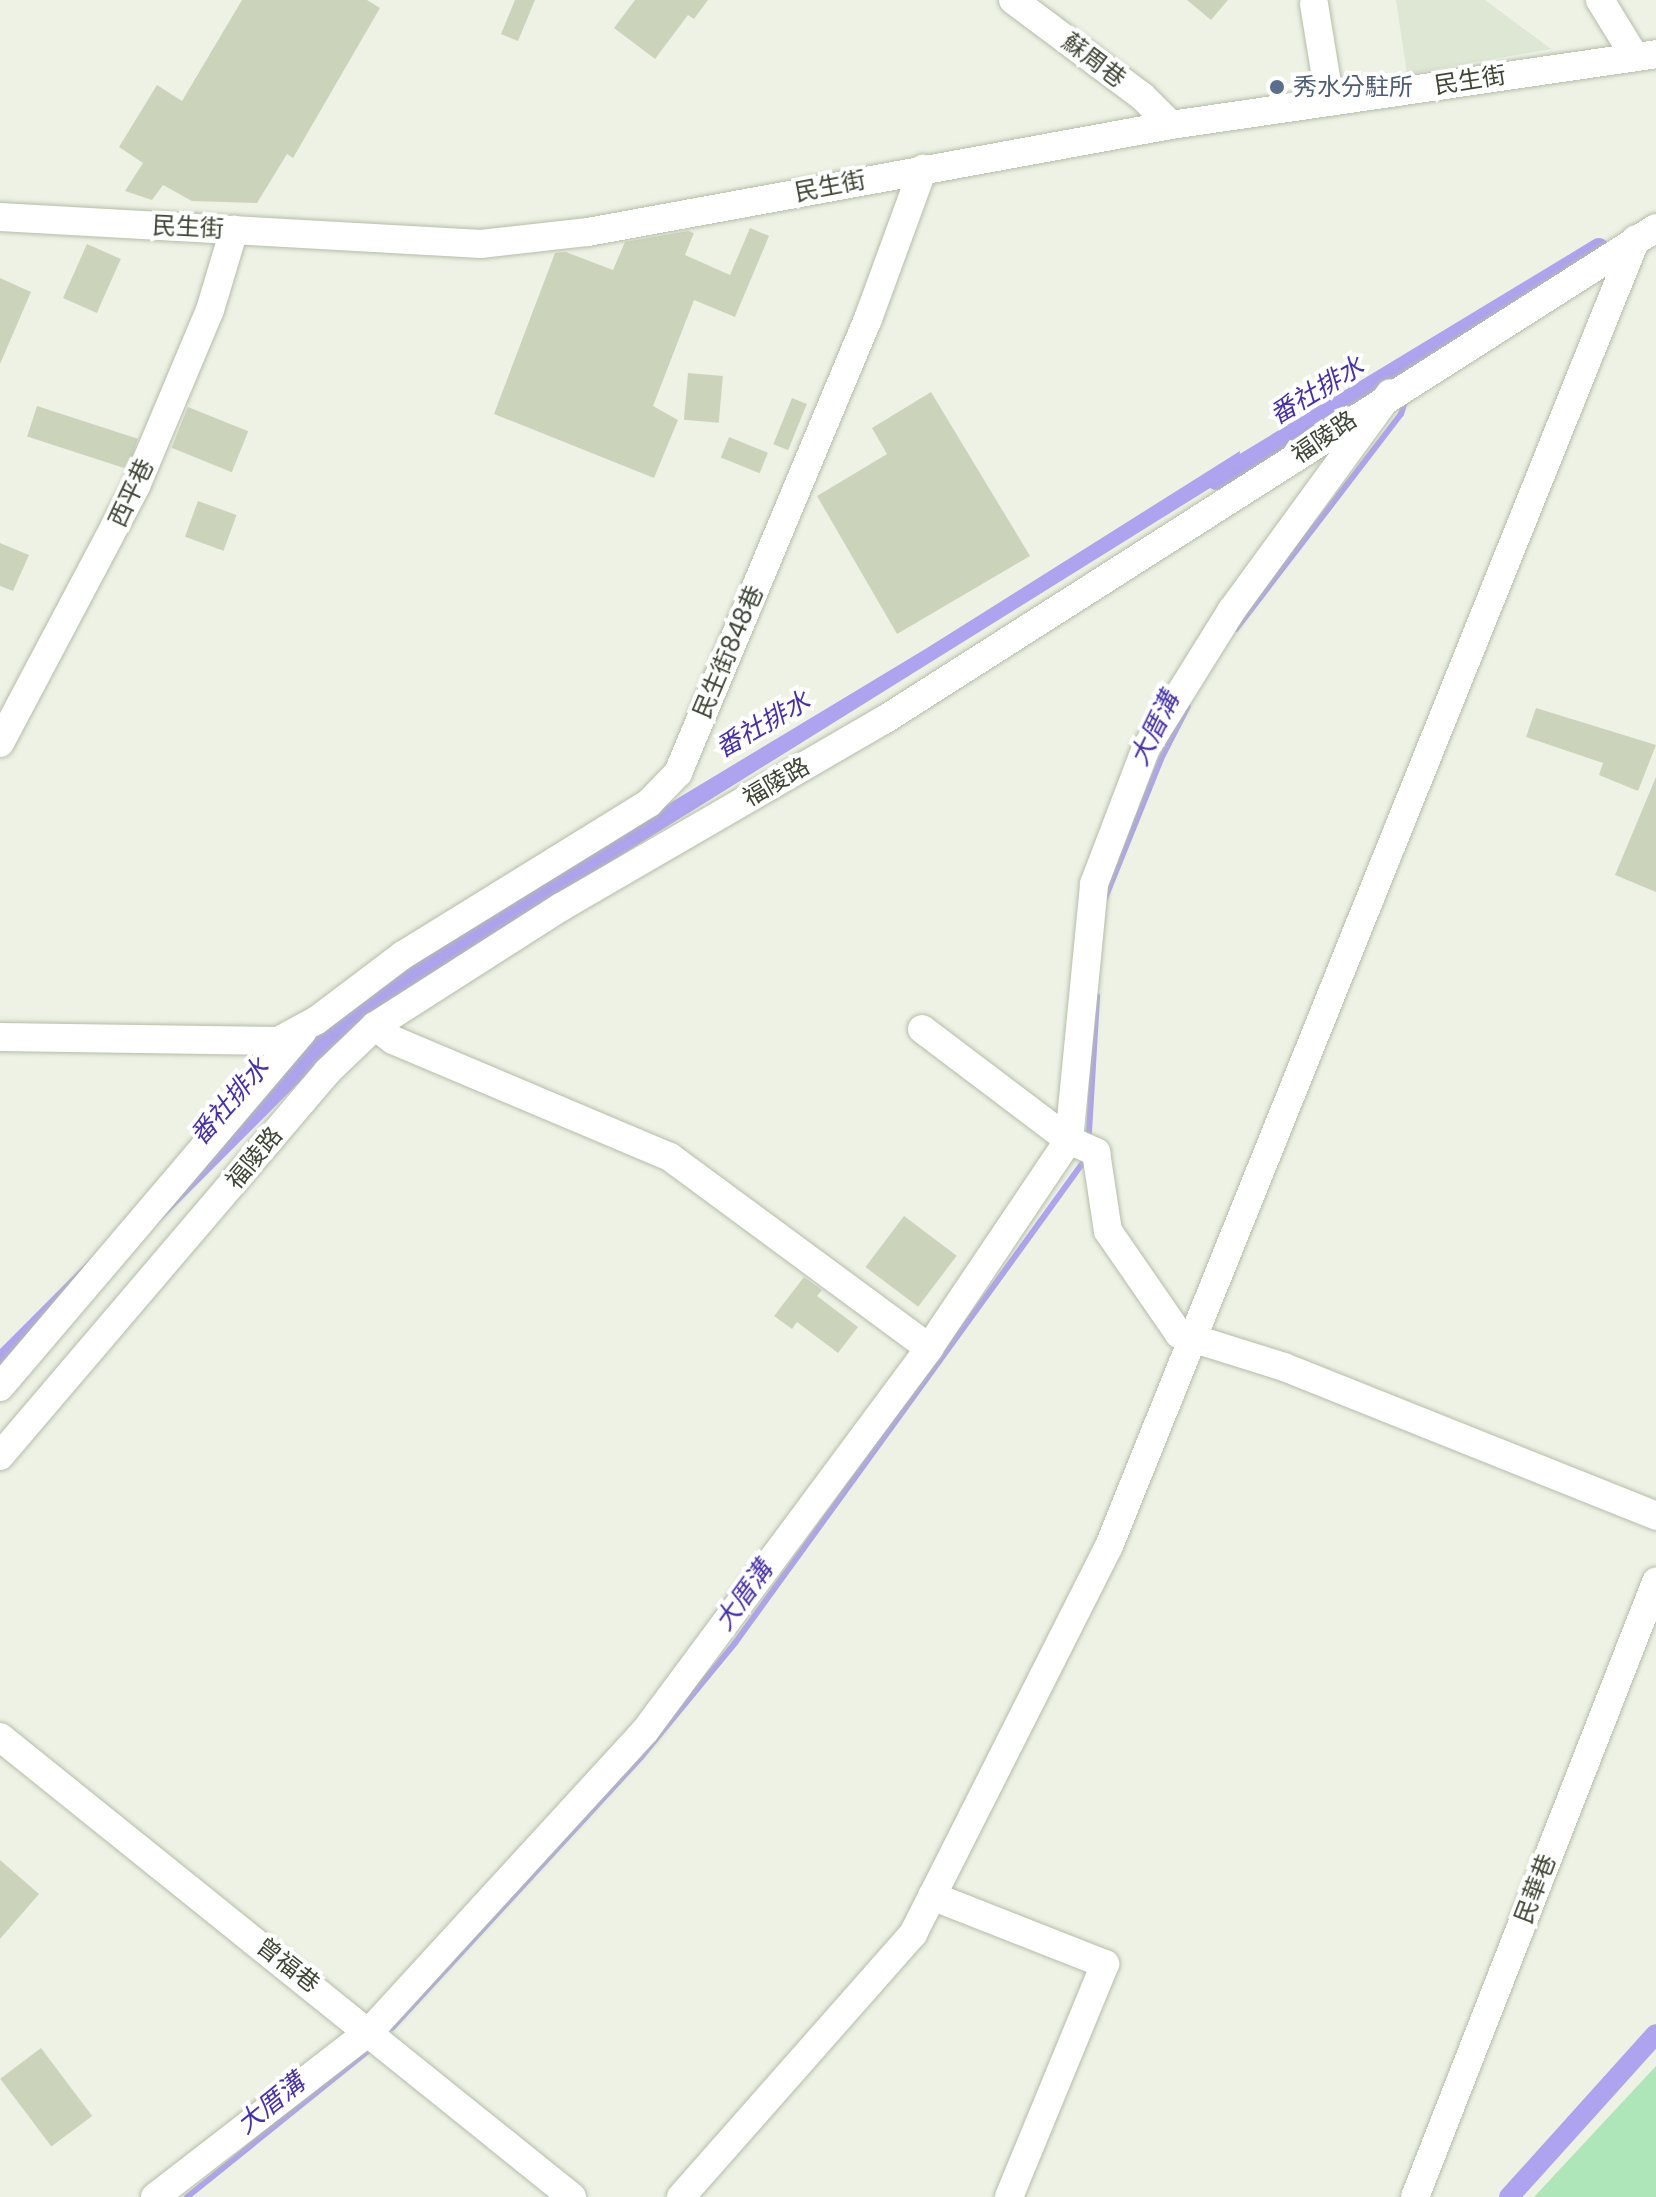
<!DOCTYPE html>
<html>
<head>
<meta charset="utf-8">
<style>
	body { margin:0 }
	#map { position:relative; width:1656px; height:2197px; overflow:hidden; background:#edf2e5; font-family:Poppins,"Noto Sans TC",sans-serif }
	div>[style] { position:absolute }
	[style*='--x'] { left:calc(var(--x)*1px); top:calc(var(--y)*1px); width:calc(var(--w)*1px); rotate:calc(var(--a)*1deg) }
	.residential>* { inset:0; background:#dee6d4 }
	.green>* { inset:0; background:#afe6b9 }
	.water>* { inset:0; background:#ada3ee; transform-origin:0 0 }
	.stream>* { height:6px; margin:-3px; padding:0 3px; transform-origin:3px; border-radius:3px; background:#ada3ee }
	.canal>* { height:20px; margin:-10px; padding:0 10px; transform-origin:10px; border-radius:10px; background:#ada3ee }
	.building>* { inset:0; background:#cbd4bb; transform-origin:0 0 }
	.roads { filter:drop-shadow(0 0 2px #b5bda8) drop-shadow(0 0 2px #b5bda8) }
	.minor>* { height:28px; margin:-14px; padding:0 14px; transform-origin:14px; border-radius:14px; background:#fff }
	.dots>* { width:22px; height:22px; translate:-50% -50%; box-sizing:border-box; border:4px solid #fff; border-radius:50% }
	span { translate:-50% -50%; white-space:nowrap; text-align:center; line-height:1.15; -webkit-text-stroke:8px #fff; paint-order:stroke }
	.street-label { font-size:24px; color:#3f4535 }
	.service-label { font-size:24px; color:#4e5e75 }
	.left { translate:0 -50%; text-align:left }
	.water-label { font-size:26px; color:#4531ae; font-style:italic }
</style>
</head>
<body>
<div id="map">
	<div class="residential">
		<i style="clip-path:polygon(1396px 0,1485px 0,1551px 49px,1407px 74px)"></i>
	</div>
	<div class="green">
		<i style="clip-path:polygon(1656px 2066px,1656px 2197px,1534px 2197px)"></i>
	</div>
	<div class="water">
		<i style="clip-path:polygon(1240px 451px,1239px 470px,477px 945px,347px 1032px,333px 1019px,471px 923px,927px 648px)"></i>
		<i style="left:315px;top:1034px;width:23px;height:478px;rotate:45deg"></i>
	</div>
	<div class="stream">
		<i style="--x:1420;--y:356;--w:1;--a:-45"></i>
		<i style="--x:1236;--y:629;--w:271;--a:-52.5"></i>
		<i style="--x:1401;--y:414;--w:13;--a:-72"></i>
		<i style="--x:1104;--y:901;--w:153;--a:-68.1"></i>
		<i style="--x:1161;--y:759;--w:59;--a:-63"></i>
		<i style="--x:1089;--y:1132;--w:136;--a:-86.6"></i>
		<i style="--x:392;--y:2028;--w:368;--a:-47.4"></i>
		<i style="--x:641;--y:1757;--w:148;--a:-50.5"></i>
		<i style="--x:735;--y:1643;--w:600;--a:-54.08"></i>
		<i style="--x:187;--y:2197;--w:240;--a:-38.9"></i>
	</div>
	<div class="canal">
		<i style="--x:1216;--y:480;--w:448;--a:-31.2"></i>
		<i style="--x:301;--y:1060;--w:76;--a:-39.1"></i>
		<i style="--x:1509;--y:2197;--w:219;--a:-48"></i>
	</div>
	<div class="building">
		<i style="clip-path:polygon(242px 0,367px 0,380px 8px,293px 158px,287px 154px,257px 203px,192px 201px,163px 185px,152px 200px,125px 191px,143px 163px,119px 147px,157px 85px,182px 101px)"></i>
		<i style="clip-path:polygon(515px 0,535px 0,518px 41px,501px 34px)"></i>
		<i style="clip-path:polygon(635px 0,708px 0,694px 19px,688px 15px,655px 59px,614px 28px)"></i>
		<i style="clip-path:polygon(1187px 0,1228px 0,1211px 20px)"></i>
		<i style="clip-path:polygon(750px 228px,769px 236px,735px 317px,694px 300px,653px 406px,678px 420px,654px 478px,494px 414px,555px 253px,566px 252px,613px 270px,625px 242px,688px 231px,694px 233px,685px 255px,730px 275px)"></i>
		<i style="left:87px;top:244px;width:37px;height:59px;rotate:24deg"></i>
		<i style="clip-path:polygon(0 278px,31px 292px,0 364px)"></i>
		<i style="left:688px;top:373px;width:35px;height:47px;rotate:5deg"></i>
		<i style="clip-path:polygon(931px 392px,1030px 556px,897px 634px,817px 496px,887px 454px,872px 428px)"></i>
		<i style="left:792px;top:398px;width:16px;height:50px;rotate:22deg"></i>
		<i style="left:37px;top:406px;width:106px;height:32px;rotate:18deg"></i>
		<i style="left:188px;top:407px;width:65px;height:44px;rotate:22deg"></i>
		<i style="left:729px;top:437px;width:42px;height:22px;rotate:22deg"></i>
		<i style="left:198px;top:501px;width:41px;height:38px;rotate:20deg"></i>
		<i style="clip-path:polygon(0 543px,29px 555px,13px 591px,0 586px)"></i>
		<i style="clip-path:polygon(1536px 708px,1656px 745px,1638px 791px,1599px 775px,1603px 763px,1526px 737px)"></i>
		<i style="clip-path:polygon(1656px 777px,1656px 892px,1615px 875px)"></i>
		<i style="left:904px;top:1216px;width:66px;height:64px;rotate:37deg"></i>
		<i style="clip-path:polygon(804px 1277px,822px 1290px,817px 1296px,858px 1327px,838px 1353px,797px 1322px,792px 1329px,774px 1316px)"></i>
		<i style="clip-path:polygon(0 1860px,39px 1894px,0 1939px)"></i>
		<i style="left:41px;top:2048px;width:85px;height:51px;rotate:53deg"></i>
	</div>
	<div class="roads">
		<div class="minor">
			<i style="--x:1013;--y:0;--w:161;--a:36.7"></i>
			<i style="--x:1142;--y:96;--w:41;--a:45"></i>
			<i style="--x:1600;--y:0;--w:67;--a:58.4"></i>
			<i style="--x:1314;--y:4;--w:99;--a:80.7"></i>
			<i style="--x:0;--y:217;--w:482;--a:3.2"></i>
			<i style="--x:481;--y:244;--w:108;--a:-6.4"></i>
			<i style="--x:588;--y:232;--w:593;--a:-10.4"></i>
			<i style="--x:1171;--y:125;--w:490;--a:-8.3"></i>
			<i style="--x:0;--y:743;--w:291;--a:-62.1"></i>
			<i style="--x:136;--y:486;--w:191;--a:-67.2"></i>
			<i style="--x:210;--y:310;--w:84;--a:-73.3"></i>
			<i style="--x:375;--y:1026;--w:23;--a:38"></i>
			<i style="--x:393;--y:1040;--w:301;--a:22.9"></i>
			<i style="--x:670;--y:1157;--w:322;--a:36.4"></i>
			<i style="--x:922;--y:1029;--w:184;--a:37.1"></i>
			<i style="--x:1069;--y:1140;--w:30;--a:24"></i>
			<i style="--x:1096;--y:1152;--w:80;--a:81.4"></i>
			<i style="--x:1108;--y:1231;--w:125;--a:55.4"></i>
			<i style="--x:1179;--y:1334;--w:110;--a:17.4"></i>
			<i style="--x:1284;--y:1367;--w:401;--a:21.8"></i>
			<i style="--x:0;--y:1037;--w:278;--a:0.8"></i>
			<i style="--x:278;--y:1041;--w:44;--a:-28.3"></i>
			<i style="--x:317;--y:1020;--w:108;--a:-37.1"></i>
			<i style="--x:403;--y:955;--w:289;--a:-31.7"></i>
			<i style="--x:649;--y:803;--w:42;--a:-46"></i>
			<i style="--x:678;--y:773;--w:492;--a:-67.3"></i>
			<i style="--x:868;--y:319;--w:160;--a:-69.9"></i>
			<i style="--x:0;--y:1387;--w:467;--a:-49.6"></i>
			<i style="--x:0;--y:1456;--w:506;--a:-49.57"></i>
			<i style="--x:328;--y:1071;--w:65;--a:-43.8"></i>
			<i style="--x:375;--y:1026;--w:221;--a:-32.6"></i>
			<i style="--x:561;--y:907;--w:373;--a:-30.1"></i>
			<i style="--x:884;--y:720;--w:915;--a:-32.51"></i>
			<i style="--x:0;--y:1737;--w:734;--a:38.81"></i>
			<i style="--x:932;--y:1896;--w:186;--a:21.5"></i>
			<i style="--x:1105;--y:1964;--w:252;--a:112.4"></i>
			<i style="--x:155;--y:2197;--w:272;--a:-37.7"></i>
			<i style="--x:370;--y:2031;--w:407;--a:-47.5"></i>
			<i style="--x:645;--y:1731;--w:477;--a:-53.4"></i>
			<i style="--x:929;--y:1348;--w:251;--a:-56.1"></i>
			<i style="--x:1069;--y:1140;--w:257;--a:-84.4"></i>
			<i style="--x:1094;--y:884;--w:146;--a:-69.1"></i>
			<i style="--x:1146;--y:748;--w:163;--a:-58.1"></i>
			<i style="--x:1232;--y:610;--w:268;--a:-53.9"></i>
			<i style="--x:681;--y:2197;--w:351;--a:-48.6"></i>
			<i style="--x:913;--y:1934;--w:435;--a:-63.2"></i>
			<i style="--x:1109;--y:1546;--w:1409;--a:-68.04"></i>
			<i style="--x:1415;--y:2197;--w:661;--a:-68.6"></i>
		</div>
	</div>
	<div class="dots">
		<i style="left:1277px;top:87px;background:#5c6f8a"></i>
	</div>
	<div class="street-label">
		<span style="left:1094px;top:60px;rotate:37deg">蘇周巷</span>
		<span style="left:1470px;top:80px;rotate:-9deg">民生街</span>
		<span style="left:830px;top:186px;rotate:-11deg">民生街</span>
		<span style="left:188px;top:227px;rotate:3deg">民生街</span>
		<span style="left:1324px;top:437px;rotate:-34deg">福陵路</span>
		<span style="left:131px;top:493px;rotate:-65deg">西平巷</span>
		<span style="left:728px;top:652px;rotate:-67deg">民生街848巷</span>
		<span style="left:776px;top:782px;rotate:-30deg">福陵路</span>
		<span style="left:254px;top:1158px;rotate:-50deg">福陵路</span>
		<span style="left:1535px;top:1889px;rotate:-69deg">民華巷</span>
		<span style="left:288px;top:1965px;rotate:38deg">曾福巷</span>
	</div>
	<div class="service-label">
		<span class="left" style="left:1293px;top:87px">秀水分駐所</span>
	</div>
	<div class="water-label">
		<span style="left:1317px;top:391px;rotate:-31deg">番社排水</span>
		<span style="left:763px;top:725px;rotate:-30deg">番社排水</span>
		<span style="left:1155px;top:729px;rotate:-64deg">大厝溝</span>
		<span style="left:230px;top:1102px;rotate:-49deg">番社排水</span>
		<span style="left:744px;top:1596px;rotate:-54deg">大厝溝</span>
		<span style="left:271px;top:2104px;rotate:-39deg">大厝溝</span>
	</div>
</div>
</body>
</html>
